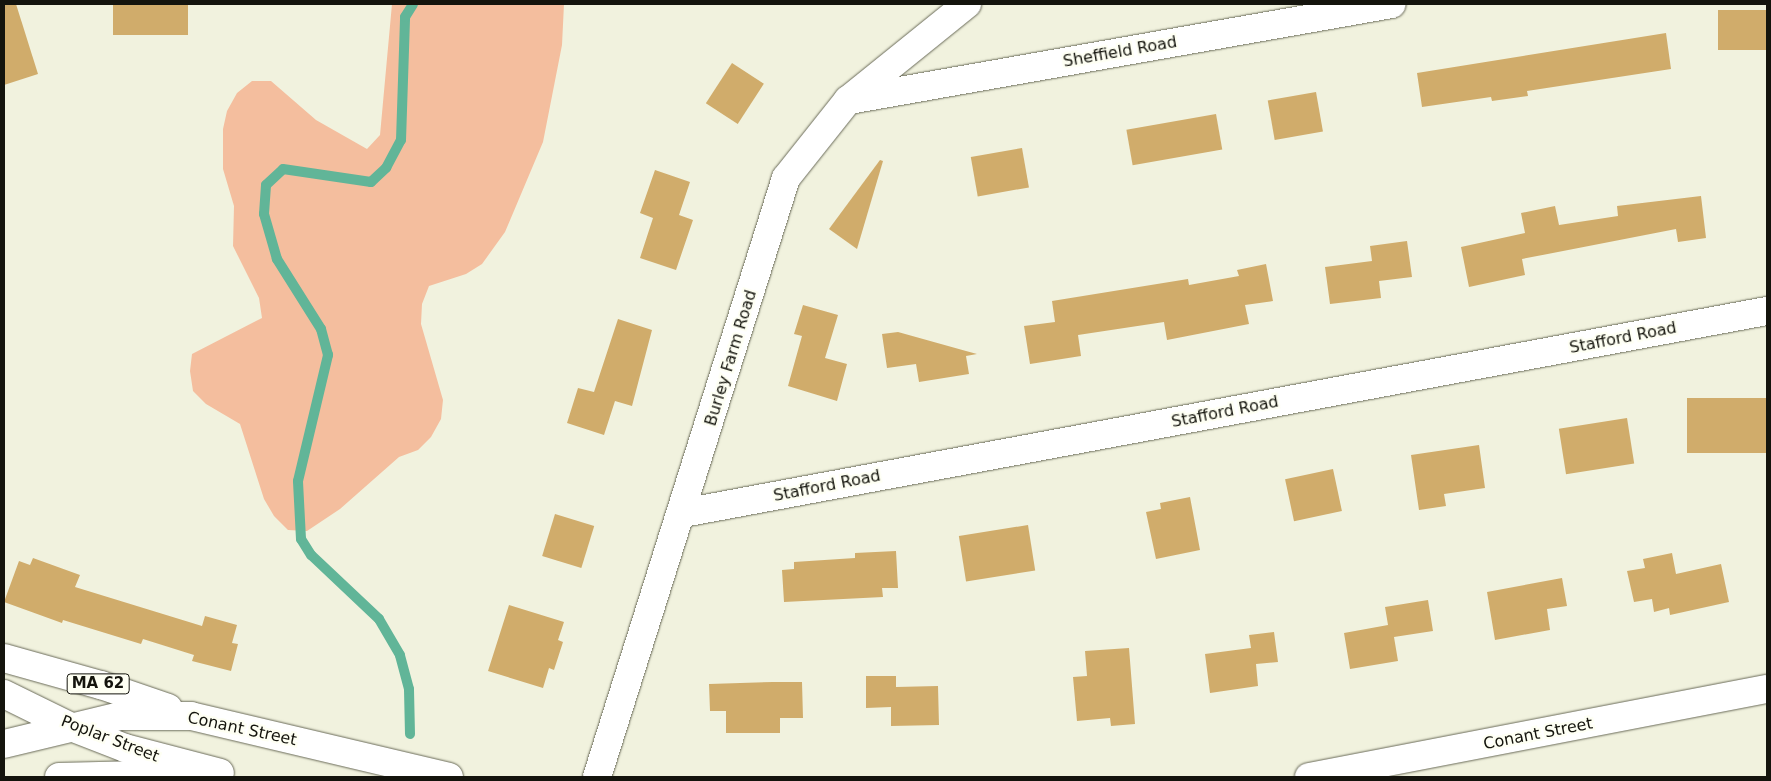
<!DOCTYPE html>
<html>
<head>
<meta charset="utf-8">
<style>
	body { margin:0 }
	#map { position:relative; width:1771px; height:781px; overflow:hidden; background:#f1f2de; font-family:"DejaVu Sans",sans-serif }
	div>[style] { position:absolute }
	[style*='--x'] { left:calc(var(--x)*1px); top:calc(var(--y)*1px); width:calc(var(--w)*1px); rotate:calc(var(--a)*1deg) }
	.green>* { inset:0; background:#f4be9e }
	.stream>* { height:10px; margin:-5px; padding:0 5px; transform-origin:5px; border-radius:5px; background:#61b598 }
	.building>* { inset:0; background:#d0ac6b; transform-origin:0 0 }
	.roads { filter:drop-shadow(0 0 1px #6a6b59) drop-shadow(0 0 1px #6a6b59) }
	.minor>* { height:28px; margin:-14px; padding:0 14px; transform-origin:14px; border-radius:14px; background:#fff }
	.major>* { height:28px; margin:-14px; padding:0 14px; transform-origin:14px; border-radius:14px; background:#fff }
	span { translate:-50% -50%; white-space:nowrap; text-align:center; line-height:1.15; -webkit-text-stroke:4.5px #fefff3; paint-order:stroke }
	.shield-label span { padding:1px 4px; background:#fefff3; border:1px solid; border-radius:4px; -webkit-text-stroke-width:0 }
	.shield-label { font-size:15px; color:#14140d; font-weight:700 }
	.street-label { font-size:16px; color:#14140d }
	.frame { position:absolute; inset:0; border:5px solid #14140d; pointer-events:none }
</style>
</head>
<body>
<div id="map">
	<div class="green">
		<i style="clip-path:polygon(392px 4px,564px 4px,562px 45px,543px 142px,505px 232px,482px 264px,466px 274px,429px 286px,422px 304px,421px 324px,443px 400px,441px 419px,431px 437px,418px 450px,399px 457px,340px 509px,307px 531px,288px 530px,274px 516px,264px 499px,240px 424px,206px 404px,193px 391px,190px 371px,192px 354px,262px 318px,259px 298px,233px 246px,234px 206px,223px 169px,223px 129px,227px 111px,237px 93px,252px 81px,271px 81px,316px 120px,367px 149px,380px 135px)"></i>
	</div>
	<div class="stream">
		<i style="--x:410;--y:734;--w:45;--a:-91.3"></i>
		<i style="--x:409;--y:689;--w:35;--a:-105"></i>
		<i style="--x:400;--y:655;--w:42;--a:-120.3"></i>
		<i style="--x:379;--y:619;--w:93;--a:-136.7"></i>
		<i style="--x:311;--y:555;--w:19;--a:-122"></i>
		<i style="--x:301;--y:539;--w:58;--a:-93"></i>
		<i style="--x:298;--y:481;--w:130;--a:-76.6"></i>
		<i style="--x:328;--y:355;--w:27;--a:-105"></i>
		<i style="--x:321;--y:329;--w:83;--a:-122.2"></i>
		<i style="--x:277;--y:259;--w:47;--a:-106.1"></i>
		<i style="--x:264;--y:214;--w:29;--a:-86"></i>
		<i style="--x:266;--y:185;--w:23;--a:-43"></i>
		<i style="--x:283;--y:169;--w:89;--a:8.4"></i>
		<i style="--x:371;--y:182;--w:21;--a:-43"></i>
		<i style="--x:386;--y:168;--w:32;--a:-62"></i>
		<i style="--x:401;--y:140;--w:123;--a:-88.1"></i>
		<i style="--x:405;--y:17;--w:15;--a:-58"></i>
	</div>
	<div class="building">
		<i style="clip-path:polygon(4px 4px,16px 4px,38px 74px,4px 85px)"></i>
		<i style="left:113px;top:4px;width:75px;height:31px"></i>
		<i style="left:1767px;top:10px;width:40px;height:49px;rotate:90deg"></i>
		<i style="clip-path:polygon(1666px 33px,1671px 69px,1527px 91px,1528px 96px,1492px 101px,1491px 97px,1422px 107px,1417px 73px)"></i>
		<i style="left:732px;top:63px;width:38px;height:48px;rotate:33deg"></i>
		<i style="left:1316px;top:92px;width:40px;height:49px;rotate:80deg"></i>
		<i style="left:1216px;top:114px;width:36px;height:91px;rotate:80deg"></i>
		<i style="left:1022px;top:148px;width:40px;height:52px;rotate:80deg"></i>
		<i style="clip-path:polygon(880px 160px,883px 161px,857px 249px,829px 229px)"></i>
		<i style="clip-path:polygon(655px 170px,690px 182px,679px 215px,693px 220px,676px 270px,640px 258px,653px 218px,640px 213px)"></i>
		<i style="clip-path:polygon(1701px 196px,1706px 238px,1678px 242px,1676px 229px,1522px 259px,1525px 275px,1469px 287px,1461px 247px,1525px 233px,1521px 213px,1555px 206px,1559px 225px,1618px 216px,1617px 206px)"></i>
		<i style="clip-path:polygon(1407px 241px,1412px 277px,1379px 281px,1381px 298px,1330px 304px,1325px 267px,1372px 261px,1370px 246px)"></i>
		<i style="clip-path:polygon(1266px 264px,1273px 301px,1245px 305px,1249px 324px,1167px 340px,1164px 322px,1078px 335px,1081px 356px,1030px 364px,1024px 326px,1055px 322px,1052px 301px,1188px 279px,1189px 285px,1239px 276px,1237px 270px)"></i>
		<i style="clip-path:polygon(803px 305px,838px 315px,825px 358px,847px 364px,837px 401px,788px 386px,802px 336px,794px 334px)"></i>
		<i style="clip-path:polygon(618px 319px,652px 330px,632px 406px,615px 401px,604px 435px,567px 423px,578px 388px,594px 392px)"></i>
		<i style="clip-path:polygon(898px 332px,966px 351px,977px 354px,966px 356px,969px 374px,919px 382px,916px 364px,887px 368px,882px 334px)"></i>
		<i style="left:1767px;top:398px;width:55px;height:80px;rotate:90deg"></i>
		<i style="left:1627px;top:418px;width:46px;height:69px;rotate:81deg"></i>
		<i style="clip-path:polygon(1479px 445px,1485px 488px,1444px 494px,1446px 506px,1419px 510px,1411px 455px)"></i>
		<i style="left:1333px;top:469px;width:43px;height:49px;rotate:78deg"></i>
		<i style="clip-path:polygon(1190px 497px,1200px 550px,1156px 559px,1146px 512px,1161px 509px,1160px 503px)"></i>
		<i style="left:555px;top:514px;width:41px;height:44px;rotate:17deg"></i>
		<i style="left:1028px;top:525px;width:46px;height:70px;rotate:81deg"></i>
		<i style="clip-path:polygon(896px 551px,898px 588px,882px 588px,883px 597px,784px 602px,782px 570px,794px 569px,794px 562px,855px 558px,855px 553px)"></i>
		<i style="clip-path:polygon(1672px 553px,1676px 574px,1721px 564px,1729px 602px,1670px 615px,1669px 608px,1654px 612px,1652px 599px,1634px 602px,1627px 571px,1645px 568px,1643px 559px)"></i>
		<i style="clip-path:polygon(33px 558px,80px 575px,75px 587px,202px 626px,205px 616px,237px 625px,232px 643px,238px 644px,231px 671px,192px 661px,194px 655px,143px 639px,141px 644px,63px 620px,62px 623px,4px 602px,19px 561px,30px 565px)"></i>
		<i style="clip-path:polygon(1562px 578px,1567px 606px,1547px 609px,1550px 630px,1495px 640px,1487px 592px)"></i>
		<i style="clip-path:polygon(1428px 600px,1433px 631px,1394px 637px,1398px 661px,1350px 669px,1344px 633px,1388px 625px,1385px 607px)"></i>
		<i style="clip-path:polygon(509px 605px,564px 622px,558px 640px,563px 642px,554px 670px,549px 668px,543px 688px,488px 671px)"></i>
		<i style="clip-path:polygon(1274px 632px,1278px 662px,1256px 664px,1258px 686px,1210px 693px,1205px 654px,1251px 648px,1249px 635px)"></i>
		<i style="clip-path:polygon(1129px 648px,1135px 724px,1111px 726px,1110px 718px,1077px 721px,1073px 677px,1087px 676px,1085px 651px)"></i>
		<i style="clip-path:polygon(866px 676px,896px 676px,896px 687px,938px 686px,939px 725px,891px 726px,891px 707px,866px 708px)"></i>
		<i style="clip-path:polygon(773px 682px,802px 682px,803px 718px,780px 718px,780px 733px,726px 733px,726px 711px,710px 711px,709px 684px)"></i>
	</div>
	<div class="roads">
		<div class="minor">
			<i style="--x:849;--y:100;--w:551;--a:-10.03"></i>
			<i style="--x:683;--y:513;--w:1103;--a:-10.56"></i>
			<i style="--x:597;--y:777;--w:628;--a:-72.49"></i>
			<i style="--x:786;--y:178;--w:100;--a:-51.5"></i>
			<i style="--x:848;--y:100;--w:153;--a:-38.9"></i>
		</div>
		<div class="major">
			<i style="--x:4;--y:658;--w:101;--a:15.6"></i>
			<i style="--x:101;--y:685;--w:71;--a:18.9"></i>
			<i style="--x:4;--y:694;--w:75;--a:26.2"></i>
			<i style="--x:71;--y:727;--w:58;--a:21.3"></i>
			<i style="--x:125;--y:748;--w:98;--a:14.7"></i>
			<i style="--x:4;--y:744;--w:120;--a:-13.5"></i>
			<i style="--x:121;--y:716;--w:70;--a:0"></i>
			<i style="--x:191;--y:716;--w:265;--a:13.3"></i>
			<i style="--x:59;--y:777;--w:122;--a:-1.4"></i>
			<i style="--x:1309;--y:777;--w:466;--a:-10.9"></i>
		</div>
	</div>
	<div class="shield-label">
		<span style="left:98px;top:684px">MA 62</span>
	</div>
	<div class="street-label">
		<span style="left:1120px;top:52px;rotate:-10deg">Sheffield Road</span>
		<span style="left:1623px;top:338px;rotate:-11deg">Stafford Road</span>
		<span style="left:731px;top:358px;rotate:-73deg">Burley Farm Road</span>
		<span style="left:1225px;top:412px;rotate:-11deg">Stafford Road</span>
		<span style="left:827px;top:486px;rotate:-11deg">Stafford Road</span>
		<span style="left:242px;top:729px;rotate:12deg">Conant Street</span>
		<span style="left:1538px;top:734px;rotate:-11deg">Conant Street</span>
		<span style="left:110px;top:739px;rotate:21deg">Poplar Street</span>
	</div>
	<div class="frame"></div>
</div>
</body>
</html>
